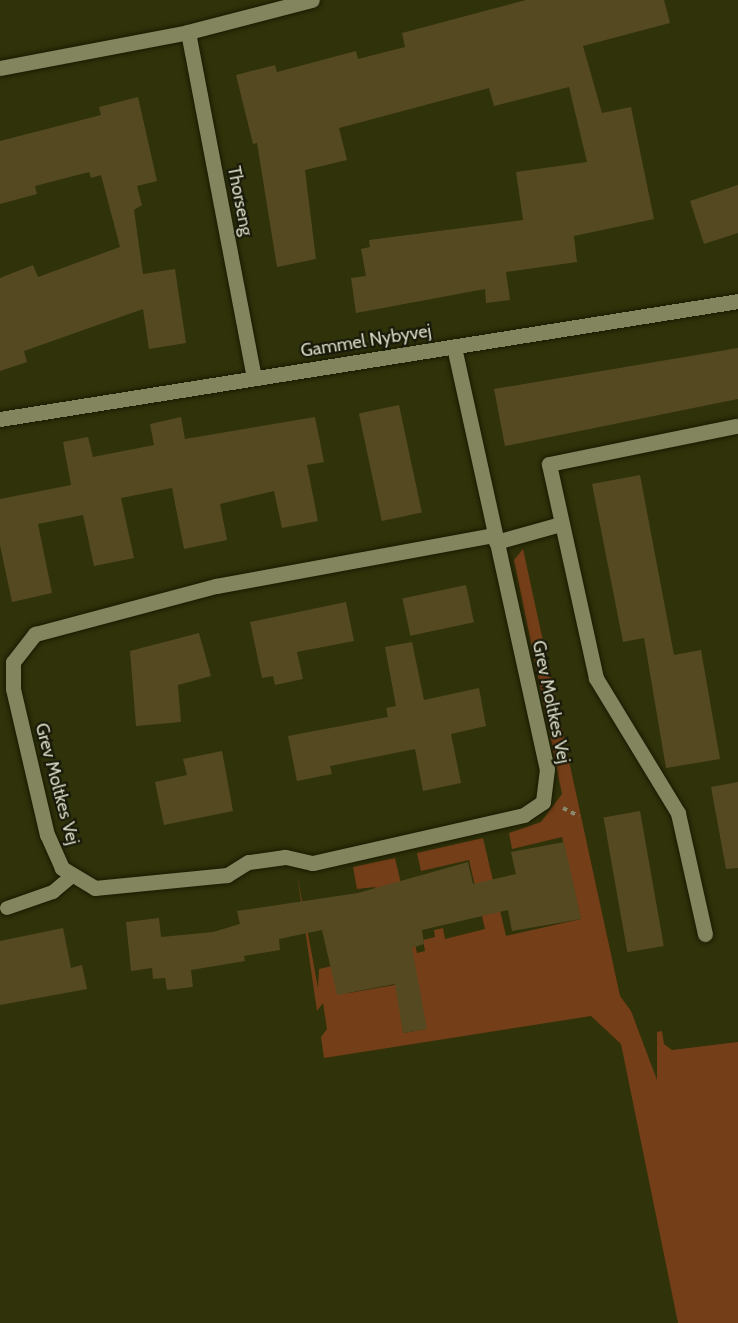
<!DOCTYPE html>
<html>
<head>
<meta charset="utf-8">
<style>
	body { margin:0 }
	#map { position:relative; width:738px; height:1323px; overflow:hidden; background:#30320a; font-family:Cabin,sans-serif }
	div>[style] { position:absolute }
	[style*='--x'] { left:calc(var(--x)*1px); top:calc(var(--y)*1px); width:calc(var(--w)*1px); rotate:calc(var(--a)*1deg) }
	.green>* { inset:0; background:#743e18 }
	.building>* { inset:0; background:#554922; transform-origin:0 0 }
	.path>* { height:4px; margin-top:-2px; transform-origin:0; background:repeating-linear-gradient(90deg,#888a6b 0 4.5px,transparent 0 9px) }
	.roads { filter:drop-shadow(0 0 2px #181a00) drop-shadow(0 0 2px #181a00) }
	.service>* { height:14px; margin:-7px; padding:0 7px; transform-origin:7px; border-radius:7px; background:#82855d }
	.minor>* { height:15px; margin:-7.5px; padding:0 7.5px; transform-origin:7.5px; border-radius:7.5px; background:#82855d }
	span { translate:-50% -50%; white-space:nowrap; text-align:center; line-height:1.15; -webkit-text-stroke:4.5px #181909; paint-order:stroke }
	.street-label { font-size:18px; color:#d9dbc5 }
</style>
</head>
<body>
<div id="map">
	<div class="green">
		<i style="clip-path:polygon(523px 549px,620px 996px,631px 1011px,657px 1080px,657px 1032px,662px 1031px,664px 1044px,672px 1050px,738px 1042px,738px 1323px,678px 1323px,621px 1044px,591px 1016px,324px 1058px,321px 1037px,327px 1029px,323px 1003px,317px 1011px,297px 874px,318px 988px,319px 969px,332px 966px,349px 993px,400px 984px,403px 1033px,426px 1029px,375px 887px,357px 889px,353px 867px,395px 858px,417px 953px,425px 951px,423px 940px,435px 937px,434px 930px,443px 928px,445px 939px,485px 929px,469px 860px,421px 871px,417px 853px,483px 838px,506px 936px,581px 919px,562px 837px,512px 849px,509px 833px,541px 822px,562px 794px,514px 560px)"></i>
	</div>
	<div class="building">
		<i style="clip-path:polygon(526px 0,664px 0,670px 23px,583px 46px,602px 113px,631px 107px,654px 219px,574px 236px,577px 262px,506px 272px,510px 300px,486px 303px,485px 289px,356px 313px,351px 278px,366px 276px,361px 249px,370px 247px,369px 240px,523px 220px,516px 172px,587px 162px,569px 87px,494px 106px,489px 88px,339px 128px,347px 160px,305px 170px,316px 259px,277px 267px,257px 143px,253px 144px,236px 75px,275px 65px,277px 72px,356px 51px,358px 59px,405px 47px,402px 33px)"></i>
		<i style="clip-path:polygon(138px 97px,157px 181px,137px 186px,142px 205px,134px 210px,143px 274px,175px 269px,186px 343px,149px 349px,143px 309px,24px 351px,27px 362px,0 371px,0 278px,33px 265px,38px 277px,120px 247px,101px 175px,91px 178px,89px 172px,35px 186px,37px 194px,0 204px,0 141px,101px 115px,99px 107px)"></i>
		<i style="clip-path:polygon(738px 185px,738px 233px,704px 244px,690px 201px)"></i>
		<i style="clip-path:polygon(738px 348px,738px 399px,505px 446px,494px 389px)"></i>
		<i style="left:399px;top:405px;width:110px;height:41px;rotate:78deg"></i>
		<i style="clip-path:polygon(181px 417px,185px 439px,315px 417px,324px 462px,307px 465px,318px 521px,282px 528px,274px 491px,220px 504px,227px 540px,184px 549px,172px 488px,121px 498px,134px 558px,94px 566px,83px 515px,38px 524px,52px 593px,12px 602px,0 545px,0 499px,71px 485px,63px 442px,88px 437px,93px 457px,154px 445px,150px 424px)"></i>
		<i style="clip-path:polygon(640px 475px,674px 655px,701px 650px,720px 759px,666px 768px,644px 638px,623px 642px,592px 484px)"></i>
		<i style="left:466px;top:585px;width:38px;height:65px;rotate:78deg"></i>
		<i style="clip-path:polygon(346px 602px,354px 641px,297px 652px,303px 679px,275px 685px,273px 676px,262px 678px,250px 622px)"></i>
		<i style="clip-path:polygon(199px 633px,211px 676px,178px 685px,181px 722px,136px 726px,130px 651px)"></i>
		<i style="clip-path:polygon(412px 642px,424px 700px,479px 688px,486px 726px,451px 734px,461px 783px,423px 791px,415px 749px,330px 766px,332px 774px,297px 781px,288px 736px,388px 717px,386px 708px,396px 706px,385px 647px)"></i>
		<i style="clip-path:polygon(222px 751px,233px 811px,164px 825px,155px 782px,187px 775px,183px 759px)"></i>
		<i style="clip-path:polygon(738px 782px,738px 868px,726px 869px,711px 787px)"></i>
		<i style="left:640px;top:811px;width:137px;height:37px;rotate:80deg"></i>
		<i style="clip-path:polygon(564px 842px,581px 919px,512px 931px,508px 910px,422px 930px,424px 944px,412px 948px,427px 1029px,403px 1033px,395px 984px,337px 995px,322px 930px,279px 939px,280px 950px,244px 956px,245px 961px,191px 970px,193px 987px,167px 990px,165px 978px,153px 979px,152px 968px,131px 971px,126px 922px,159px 918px,161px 937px,213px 932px,240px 924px,237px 911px,358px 893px,468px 862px,473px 884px,516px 874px,511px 852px)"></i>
		<i style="clip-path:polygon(63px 928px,71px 968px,82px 965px,87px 989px,0 1005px,0 941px)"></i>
	</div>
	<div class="path">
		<i style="--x:563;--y:808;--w:18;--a:27"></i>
	</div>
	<div class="roads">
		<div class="service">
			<i style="--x:7;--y:908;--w:49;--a:-19.2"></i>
			<i style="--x:53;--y:892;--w:23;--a:-40"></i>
		</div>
		<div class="minor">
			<i style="--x:0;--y:68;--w:191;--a:-10.8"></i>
			<i style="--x:454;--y:347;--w:432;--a:77.6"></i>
			<i style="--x:547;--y:769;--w:33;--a:97"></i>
			<i style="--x:543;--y:802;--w:23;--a:146"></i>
			<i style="--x:524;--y:815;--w:217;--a:167.2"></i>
			<i style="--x:312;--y:863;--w:28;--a:-167"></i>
			<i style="--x:285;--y:857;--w:37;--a:172"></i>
			<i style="--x:248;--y:862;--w:25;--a:148"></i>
			<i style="--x:227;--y:875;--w:133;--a:174.4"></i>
			<i style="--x:95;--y:888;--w:39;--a:-149"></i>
			<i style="--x:62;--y:868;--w:36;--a:-114"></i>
			<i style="--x:47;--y:835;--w:150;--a:-103.1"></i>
			<i style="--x:13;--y:689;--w:27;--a:-90"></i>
			<i style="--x:13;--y:662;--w:36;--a:-52"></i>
			<i style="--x:35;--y:634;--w:187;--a:-14.9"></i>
			<i style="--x:216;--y:586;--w:283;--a:-10.4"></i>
			<i style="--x:254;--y:378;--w:352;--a:-100.8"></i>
			<i style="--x:188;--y:32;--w:128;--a:-14.5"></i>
			<i style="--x:0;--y:419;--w:747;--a:-9.08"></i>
			<i style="--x:496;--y:542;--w:67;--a:-15.5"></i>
			<i style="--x:705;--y:934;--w:124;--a:-102.6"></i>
			<i style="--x:678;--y:813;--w:158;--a:-121.3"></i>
			<i style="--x:596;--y:678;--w:219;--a:-102.4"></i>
			<i style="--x:549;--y:464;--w:191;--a:-11.5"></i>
		</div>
	</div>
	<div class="street-label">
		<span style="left:240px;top:201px;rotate:79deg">Thorseng</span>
		<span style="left:366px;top:341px;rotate:-9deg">Gammel Nybyvej</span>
		<span style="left:551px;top:702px;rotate:78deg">Grev Moltkes Vej</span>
		<span style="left:57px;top:784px;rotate:75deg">Grev Moltkes Vej</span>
	</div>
</div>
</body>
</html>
